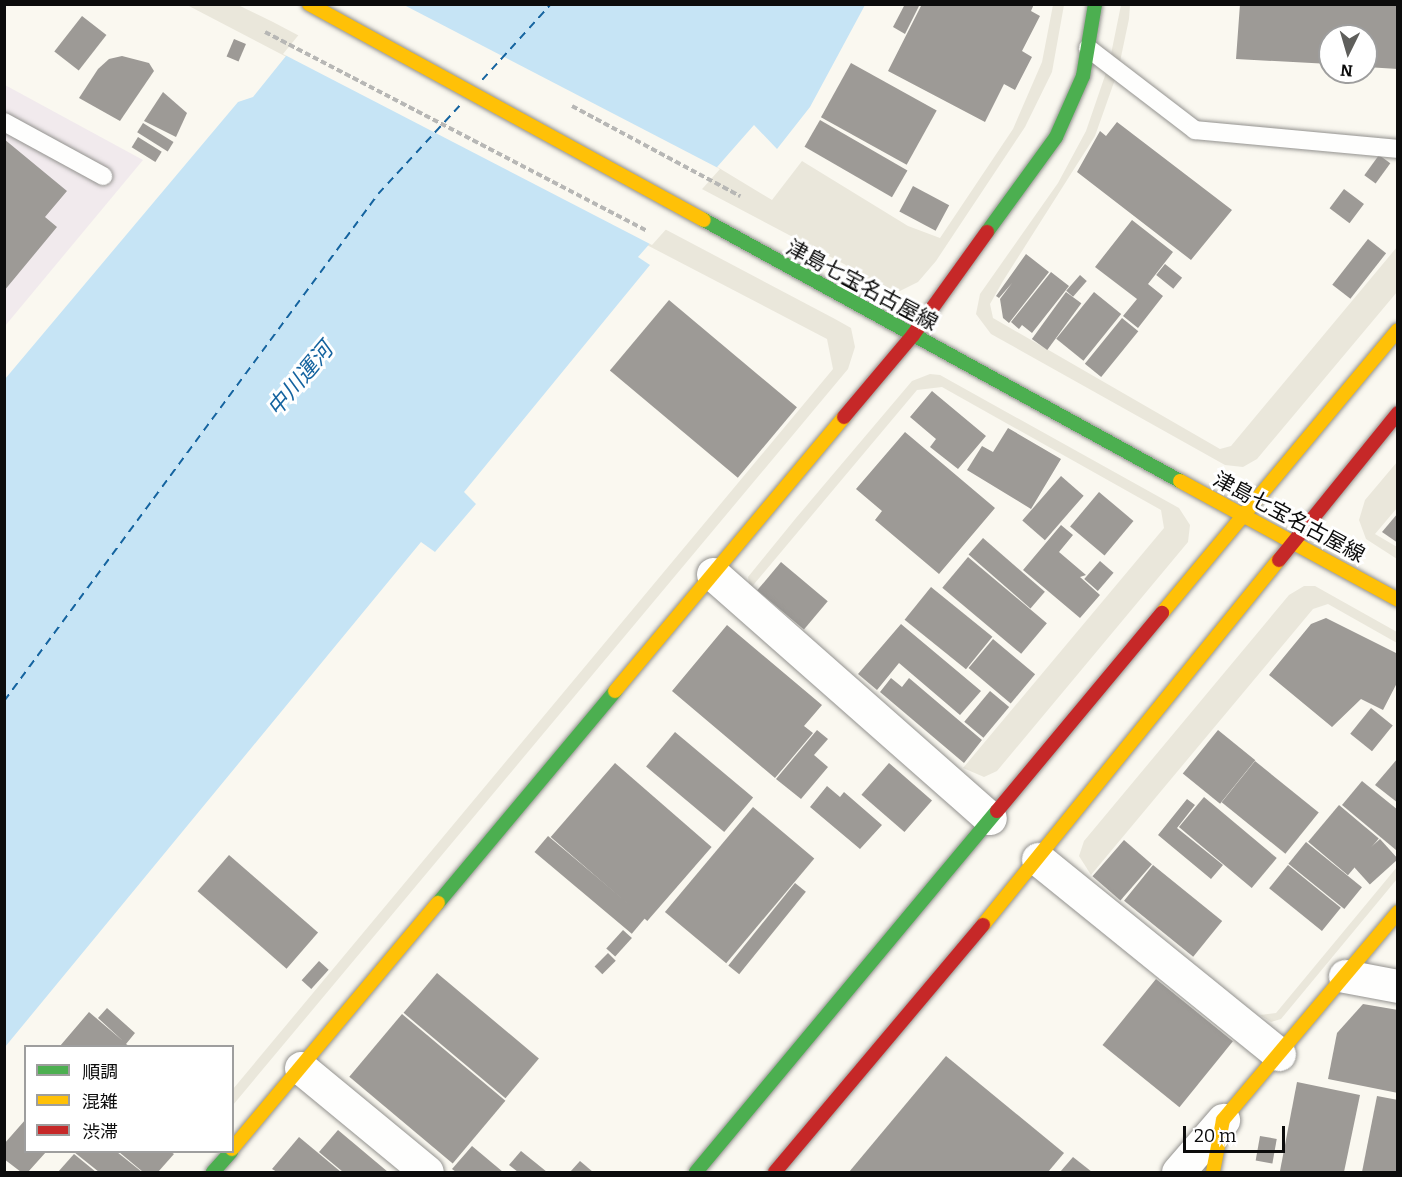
<!DOCTYPE html>
<html>
<head>
<meta charset="utf-8">
<style>
	body { margin:0 }
	#map { position:relative; width:1402px; height:1177px; overflow:hidden; background:#faf8f0; font-family:Bitter,"Noto Sans JP",serif }
	div>[style] { position:absolute }
	[style*='--x'] { left:calc(var(--x)*1px); top:calc(var(--y)*1px); width:calc(var(--w)*1px); rotate:calc(var(--a)*1deg) }
	.industrial>* { inset:0; background:#f1eaed }
	.plaza>* { inset:0; background:#eae7db }
	.water>* { inset:0; background:#c6e4f5 }
	.pier>* { inset:0; background:#faf8f0 }
	.ferry>* { height:1.5px; margin-top:-0.75px; transform-origin:0; background:repeating-linear-gradient(90deg,#14639f 0 8px,transparent 0 14px) }
	.building>* { inset:0; background:#9d9a96; transform-origin:0 0 }
	.path>* { height:4px; margin-top:-2px; transform-origin:0; background:repeating-linear-gradient(90deg,#b7b7b5 0 6px,transparent 0 9px) }
	.roads { filter:drop-shadow(0 0 2px #93928f) drop-shadow(0 0 2px #93928f) }
	.lane>* { height:18px; margin:-9px; padding:0 9px; transform-origin:9px; border-radius:9px; background:#fefefd }
	.street>* { height:33px; margin:-16.5px; padding:0 16.5px; transform-origin:16.5px; border-radius:16.5px; background:#fefefd }
	.fast>* { height:14px; margin:-7px; padding:0 7px; transform-origin:7px; border-radius:7px; background:#4caf50 }
	.slow>* { height:14px; margin:-7px; padding:0 7px; transform-origin:7px; border-radius:7px; background:#ffc107 }
	.jam>* { height:14px; margin:-7px; padding:0 7px; transform-origin:7px; border-radius:7px; background:#c62828 }
	span { translate:-50% -50%; white-space:nowrap; text-align:center; line-height:1.15; -webkit-text-stroke:6px #fff; paint-order:stroke }
	.street-label { font-size:21px; color:#0c0c0c }
	.water-label { font-size:22px; color:#14639f; font-style:italic }
	.frame { position:absolute; inset:0; border:6px solid #0c0c0c; pointer-events:none }
	.legend { position:absolute; left:24px; top:1045px; width:210px; height:108px; box-sizing:border-box; background:#fff; border:2px solid #9e9e9e; margin:0; padding:8px 10px; list-style:none; font-size:18px; color:#0c0c0c }
	.legend li { display:flex; align-items:center; gap:12px; height:30px }
	.legend b { width:30px; border:2px solid #9e9e9e }
	.north { position:absolute; left:1318px; top:24px; width:60px; height:60px; box-sizing:border-box; background:#fff; border:2px solid #9e9e9e; border-radius:50%; rotate:185deg; font-size:16px; font-weight:700; line-height:24px; text-align:center; color:#0c0c0c }
	.north::after { content:''; display:block; margin:auto; width:21px; height:27px; background:#5f5f5c; clip-path:polygon(50% 0,100% 100%,50% 72%,0 100%) }
	.scale { position:absolute; left:1183px; top:1126px; width:102px; height:27px; box-sizing:border-box; border:3px solid #0c0c0c; border-top:0; padding-left:8px; font-size:18px; line-height:21px; white-space:nowrap; color:#0c0c0c; -webkit-text-stroke:4px #fff; paint-order:stroke }
</style>
</head>
<body>
<div id="map">
	<div class="industrial">
		<i style="clip-path:polygon(5px 85px,143px 160px,5px 326px)"></i>
	</div>
	<div class="plaza">
		<i style="clip-path:polygon(187px 5px,238px 5px,273px 22px,835px 319px,851px 328px,855px 347px,848px 369px,233px 1105px,233px 1089px,833px 369px,827px 339px)"></i>
		<i style="clip-path:polygon(353px 5px,719px 168px,772px 200px,802px 161px,908px 226px,940px 238px,1013px 129px,1042px 62px,1053px 5px,1064px 5px,1052px 72px,1025px 127px,936px 261px,918px 282px,900px 291px,880px 287px,844px 264px)"></i>
		<i style="clip-path:polygon(1121px 5px,1130px 5px,1129px 19px,1118px 71px,1095px 136px,1003px 281px,990px 304px,993px 318px,1220px 449px,1231px 446px,1397px 247px,1397px 292px,1257px 459px,1243px 467px,1225px 465px,991px 334px,976px 314px,980px 294px,1058px 183px,1086px 131px,1109px 64px)"></i>
		<i style="clip-path:polygon(930px 374px,940px 375px,1179px 508px,1190px 525px,1188px 542px,997px 771px,984px 777px,963px 768px,1164px 528px,1161px 510px,942px 387px,917px 390px,750px 589px,748px 577px,796px 518px,912px 381px)"></i>
		<i style="clip-path:polygon(1397px 462px,1397px 508px,1375px 534px,1397px 547px,1397px 559px,1366px 539px,1359px 520px,1365px 500px)"></i>
		<i style="clip-path:polygon(1304px 586px,1315px 586px,1397px 632px,1397px 643px,1328px 604px,1313px 609px,1091px 875px,1079px 856px,1084px 841px,1289px 595px)"></i>
		<i style="clip-path:polygon(1397px 867px,1397px 879px,1281px 1019px,1271px 1022px,1260px 1015px,1276px 1013px)"></i>
	</div>
	<div class="water">
		<i style="clip-path:polygon(327px 5px,865px 5px,810px 107px,777px 149px,754px 125px,638px 257px,650px 265px,464px 492px,476px 504px,435px 552px,421px 542px,5px 1047px,5px 379px,238px 102px,253px 97px)"></i>
	</div>
	<div class="pier">
		<i style="clip-path:polygon(324px 4px,404px 5px,720px 169px,652px 245px,283px 54px)"></i>
	</div>
	<div class="ferry">
		<i style="--x:482;--y:80;--w:103;--a:-47.8"></i>
		<i style="--x:4;--y:701;--w:630;--a:-53.58"></i>
		<i style="--x:378;--y:194;--w:122;--a:-47.3"></i>
	</div>
	<div class="building">
		<i style="clip-path:polygon(905px 4px,920px 4px,905px 34px,893px 27px)"></i>
		<i style="clip-path:polygon(922px 4px,1034px 4px,1031px 11px,1040px 16px,1022px 51px,1032px 57px,1015px 90px,1004px 84px,985px 122px,888px 71px)"></i>
		<i style="clip-path:polygon(1240px 4px,1398px 4px,1398px 69px,1366px 67px,1366px 36px,1330px 36px,1330px 64px,1236px 59px)"></i>
		<i style="left:82px;top:16px;width:31px;height:45px;rotate:38deg"></i>
		<i style="left:234px;top:39px;width:13px;height:19px;rotate:23deg"></i>
		<i style="clip-path:polygon(122px 56px,149px 63px,154px 71px,120px 121px,79px 98px,98px 69px,109px 59px)"></i>
		<i style="left:851px;top:63px;width:98px;height:62px;rotate:29deg"></i>
		<i style="clip-path:polygon(163px 92px,187px 113px,176px 137px,144px 121px)"></i>
		<i style="left:820px;top:120px;width:101px;height:31px;rotate:30deg"></i>
		<i style="clip-path:polygon(1117px 122px,1232px 210px,1191px 260px,1077px 172px,1100px 131px,1106px 136px)"></i>
		<i style="left:143px;top:123px;width:36px;height:11px;rotate:32deg"></i>
		<i style="left:138px;top:137px;width:28px;height:12px;rotate:32deg"></i>
		<i style="clip-path:polygon(4px 139px,67px 191px,45px 217px,57px 227px,4px 291px)"></i>
		<i style="left:1379px;top:155px;width:14px;height:25px;rotate:36deg"></i>
		<i style="left:913px;top:186px;width:41px;height:29px;rotate:28deg"></i>
		<i style="left:1344px;top:189px;width:25px;height:24px;rotate:37deg"></i>
		<i style="clip-path:polygon(1132px 220px,1173px 252px,1148px 284px,1163px 296px,1138px 328px,1123px 316px,1137px 299px,1095px 267px)"></i>
		<i style="left:1368px;top:239px;width:23px;height:58px;rotate:38deg"></i>
		<i style="clip-path:polygon(1026px 254px,1049px 272px,1009px 323px,1003px 318px,1000px 299px,1012px 283px,999px 298px,996px 296px)"></i>
		<i style="left:1165px;top:264px;width:22px;height:14px;rotate:39deg"></i>
		<i style="clip-path:polygon(1051px 272px,1069px 286px,1032px 333px,1022px 325px,1019px 329px,1011px 322px)"></i>
		<i style="left:1080px;top:275px;width:9px;height:21px;rotate:41deg"></i>
		<i style="left:1066px;top:292px;width:19px;height:58px;rotate:36deg"></i>
		<i style="left:1094px;top:292px;width:35px;height:60px;rotate:39deg"></i>
		<i style="left:669px;top:300px;width:167px;height:92px;rotate:40deg"></i>
		<i style="left:1122px;top:318px;width:21px;height:59px;rotate:39deg"></i>
		<i style="clip-path:polygon(932px 391px,986px 436px,958px 469px,930px 447px,936px 439px,910px 417px)"></i>
		<i style="clip-path:polygon(1008px 428px,1061px 459px,1031px 509px,967px 470px,982px 446px,993px 452px)"></i>
		<i style="clip-path:polygon(905px 432px,995px 508px,939px 574px,875px 520px,882px 511px,856px 489px)"></i>
		<i style="left:1061px;top:476px;width:30px;height:59px;rotate:41deg"></i>
		<i style="left:1099px;top:492px;width:45px;height:45px;rotate:40deg"></i>
		<i style="clip-path:polygon(1398px 513px,1398px 543px,1382px 532px)"></i>
		<i style="clip-path:polygon(1061px 525px,1073px 535px,1059px 552px,1086px 575px,1080px 577px,1100px 595px,1080px 618px,1023px 570px)"></i>
		<i style="left:983px;top:538px;width:82px;height:22px;rotate:41deg"></i>
		<i style="left:968px;top:557px;width:103px;height:40px;rotate:40deg"></i>
		<i style="left:1100px;top:561px;width:18px;height:24px;rotate:41deg"></i>
		<i style="left:781px;top:562px;width:61px;height:37px;rotate:40deg"></i>
		<i style="left:931px;top:587px;width:79px;height:42px;rotate:39deg"></i>
		<i style="clip-path:polygon(1326px 618px,1398px 654px,1398px 681px,1383px 710px,1361px 699px,1332px 727px,1269px 675px,1311px 624px)"></i>
		<i style="clip-path:polygon(901px 624px,981px 691px,960px 715px,899px 663px,877px 690px,858px 674px)"></i>
		<i style="clip-path:polygon(727px 625px,822px 705px,804px 726px,813px 733px,775px 778px,672px 691px)"></i>
		<i style="left:993px;top:639px;width:55px;height:38px;rotate:40deg"></i>
		<i style="clip-path:polygon(891px 678px,902px 687px,909px 678px,982px 740px,964px 763px,880px 692px)"></i>
		<i style="left:990px;top:691px;width:25px;height:40px;rotate:40deg"></i>
		<i style="left:1371px;top:708px;width:28px;height:33px;rotate:39deg"></i>
		<i style="clip-path:polygon(817px 730px,828px 739px,814px 755px,828px 767px,801px 799px,776px 779px)"></i>
		<i style="left:1218px;top:730px;width:48px;height:56px;rotate:39deg"></i>
		<i style="left:675px;top:732px;width:102px;height:45px;rotate:40deg"></i>
		<i style="clip-path:polygon(1398px 758px,1398px 803px,1375px 785px)"></i>
		<i style="left:1255px;top:761px;width:82px;height:53px;rotate:39deg"></i>
		<i style="left:615px;top:763px;width:128px;height:98px;rotate:41deg"></i>
		<i style="left:889px;top:763px;width:57px;height:42px;rotate:41deg"></i>
		<i style="clip-path:polygon(1362px 781px,1398px 810px,1396px 850px,1342px 805px)"></i>
		<i style="clip-path:polygon(827px 786px,840px 797px,844px 792px,882px 825px,860px 849px,810px 807px)"></i>
		<i style="left:1204px;top:797px;width:95px;height:39px;rotate:40deg"></i>
		<i style="clip-path:polygon(1187px 799px,1195px 805px,1177px 828px,1223px 865px,1211px 879px,1158px 835px)"></i>
		<i style="left:1339px;top:805px;width:52px;height:48px;rotate:40deg"></i>
		<i style="left:753px;top:807px;width:80px;height:137px;rotate:40deg"></i>
		<i style="left:548px;top:836px;width:127px;height:21px;rotate:40deg"></i>
		<i style="left:1380px;top:839px;width:27px;height:38px;rotate:48deg"></i>
		<i style="left:1124px;top:840px;width:37px;height:48px;rotate:41deg"></i>
		<i style="left:1306px;top:842px;width:72px;height:28px;rotate:39deg"></i>
		<i style="left:229px;top:855px;width:118px;height:48px;rotate:41deg"></i>
		<i style="left:1153px;top:865px;width:89px;height:46px;rotate:39deg"></i>
		<i style="left:1288px;top:865px;width:68px;height:30px;rotate:39deg"></i>
		<i style="left:795px;top:883px;width:14px;height:106px;rotate:39deg"></i>
		<i style="left:623px;top:930px;width:12px;height:25px;rotate:42deg"></i>
		<i style="left:608px;top:953px;width:11px;height:19px;rotate:45deg"></i>
		<i style="left:319px;top:961px;width:13px;height:26px;rotate:42deg"></i>
		<i style="left:437px;top:973px;width:133px;height:52px;rotate:40deg"></i>
		<i style="left:1156px;top:979px;width:99px;height:85px;rotate:39deg"></i>
		<i style="clip-path:polygon(1363px 1004px,1398px 1010px,1398px 1093px,1328px 1079px,1337px 1033px)"></i>
		<i style="clip-path:polygon(107px 1008px,135px 1033px,126px 1044px,129px 1046px,60px 1046px,89px 1012px,123px 1041px,98px 1018px)"></i>
		<i style="left:402px;top:1014px;width:135px;height:82px;rotate:40deg"></i>
		<i style="clip-path:polygon(946px 1056px,1064px 1153px,1048px 1172px,849px 1172px)"></i>
		<i style="clip-path:polygon(1297px 1082px,1360px 1095px,1344px 1172px,1280px 1171px)"></i>
		<i style="clip-path:polygon(1377px 1096px,1398px 1100px,1398px 1172px,1362px 1172px)"></i>
		<i style="clip-path:polygon(26px 1119px,26px 1152px,46px 1152px,28px 1172px,21px 1172px,4px 1159px,4px 1144px)"></i>
		<i style="clip-path:polygon(338px 1130px,388px 1172px,343px 1172px,319px 1152px)"></i>
		<i style="left:1260px;top:1136px;width:17px;height:25px;rotate:10deg"></i>
		<i style="clip-path:polygon(299px 1137px,341px 1172px,277px 1172px,272px 1169px)"></i>
		<i style="clip-path:polygon(472px 1146px,503px 1172px,456px 1172px,452px 1169px)"></i>
		<i style="clip-path:polygon(521px 1151px,547px 1172px,518px 1172px,509px 1165px)"></i>
		<i style="clip-path:polygon(74px 1152px,117px 1152px,142px 1172px,99px 1172px)"></i>
		<i style="clip-path:polygon(119px 1152px,171px 1152px,174px 1154px,158px 1172px,143px 1172px)"></i>
		<i style="clip-path:polygon(74px 1154px,96px 1172px,58px 1172px)"></i>
		<i style="clip-path:polygon(1073px 1157px,1092px 1172px,1060px 1172px)"></i>
		<i style="clip-path:polygon(580px 1161px,593px 1172px,570px 1172px)"></i>
	</div>
	<div class="path">
		<i style="--x:265;--y:32;--w:431;--a:27.5"></i>
		<i style="--x:572;--y:106;--w:191;--a:28.2"></i>
	</div>
	<div class="roads">
		<div class="lane">
			<i style="--x:1088;--y:48;--w:135;--a:37.5"></i>
			<i style="--x:1195;--y:130;--w:204;--a:5.3"></i>
			<i style="--x:4;--y:122;--w:113;--a:28.6"></i>
		</div>
		<div class="street">
			<i style="--x:713;--y:574;--w:369;--a:41.4"></i>
			<i style="--x:1038;--y:859;--w:310;--a:39"></i>
			<i style="--x:1345;--y:976;--w:54;--a:10.7"></i>
			<i style="--x:301;--y:1068;--w:163;--a:39.5"></i>
			<i style="--x:1178;--y:1172;--w:69;--a:-49.1"></i>
		</div>
		<div class="fast">
			<i style="--x:704;--y:220;--w:543;--a:28.74"></i>
			<i style="--x:987;--y:232;--w:117;--a:-54"></i>
			<i style="--x:1056;--y:137;--w:67;--a:-66.1"></i>
			<i style="--x:1083;--y:76;--w:73;--a:-80.5"></i>
			<i style="--x:438;--y:903;--w:276;--a:-50.1"></i>
			<i style="--x:213;--y:1172;--w:27;--a:-48"></i>
			<i style="--x:696;--y:1172;--w:470;--a:-50.2"></i>
		</div>
		<div class="slow">
			<i style="--x:309;--y:4;--w:450;--a:28.7"></i>
			<i style="--x:1180;--y:481;--w:248;--a:28.6"></i>
			<i style="--x:1162;--y:613;--w:368;--a:-50.2"></i>
			<i style="--x:615;--y:691;--w:357;--a:-50.1"></i>
			<i style="--x:983;--y:925;--w:470;--a:-51"></i>
			<i style="--x:232;--y:1149;--w:321;--a:-50.1"></i>
			<i style="--x:1213;--y:1172;--w:53;--a:-79.1"></i>
			<i style="--x:1223;--y:1120;--w:272;--a:-49.9"></i>
		</div>
		<div class="jam">
			<i style="--x:844;--y:417;--w:107;--a:-49.9"></i>
			<i style="--x:913;--y:335;--w:127;--a:-54.3"></i>
			<i style="--x:1279;--y:560;--w:189;--a:-51"></i>
			<i style="--x:997;--y:811;--w:258;--a:-50.2"></i>
			<i style="--x:775;--y:1172;--w:323;--a:-49.9"></i>
		</div>
	</div>
	<div class="street-label">
		<span style="left:862px;top:285px;rotate:28deg">津島七宝名古屋線</span>
		<span style="left:1289px;top:517px;rotate:28deg">津島七宝名古屋線</span>
	</div>
	<div class="water-label">
		<span style="left:300px;top:379px;rotate:-50deg">中川運河</span>
	</div>
	<div class="frame"></div>
	<ul class="legend">
	<li><b style="height:8px;background:#4caf50"></b>順調</li>
	<li><b style="height:8px;background:#ffc107"></b>混雑</li>
	<li><b style="height:8px;background:#c62828"></b>渋滞</li>
	</ul>
	<div class="north">N</div>
	<div class="scale">20 m</div>
</div>
</body>
</html>
